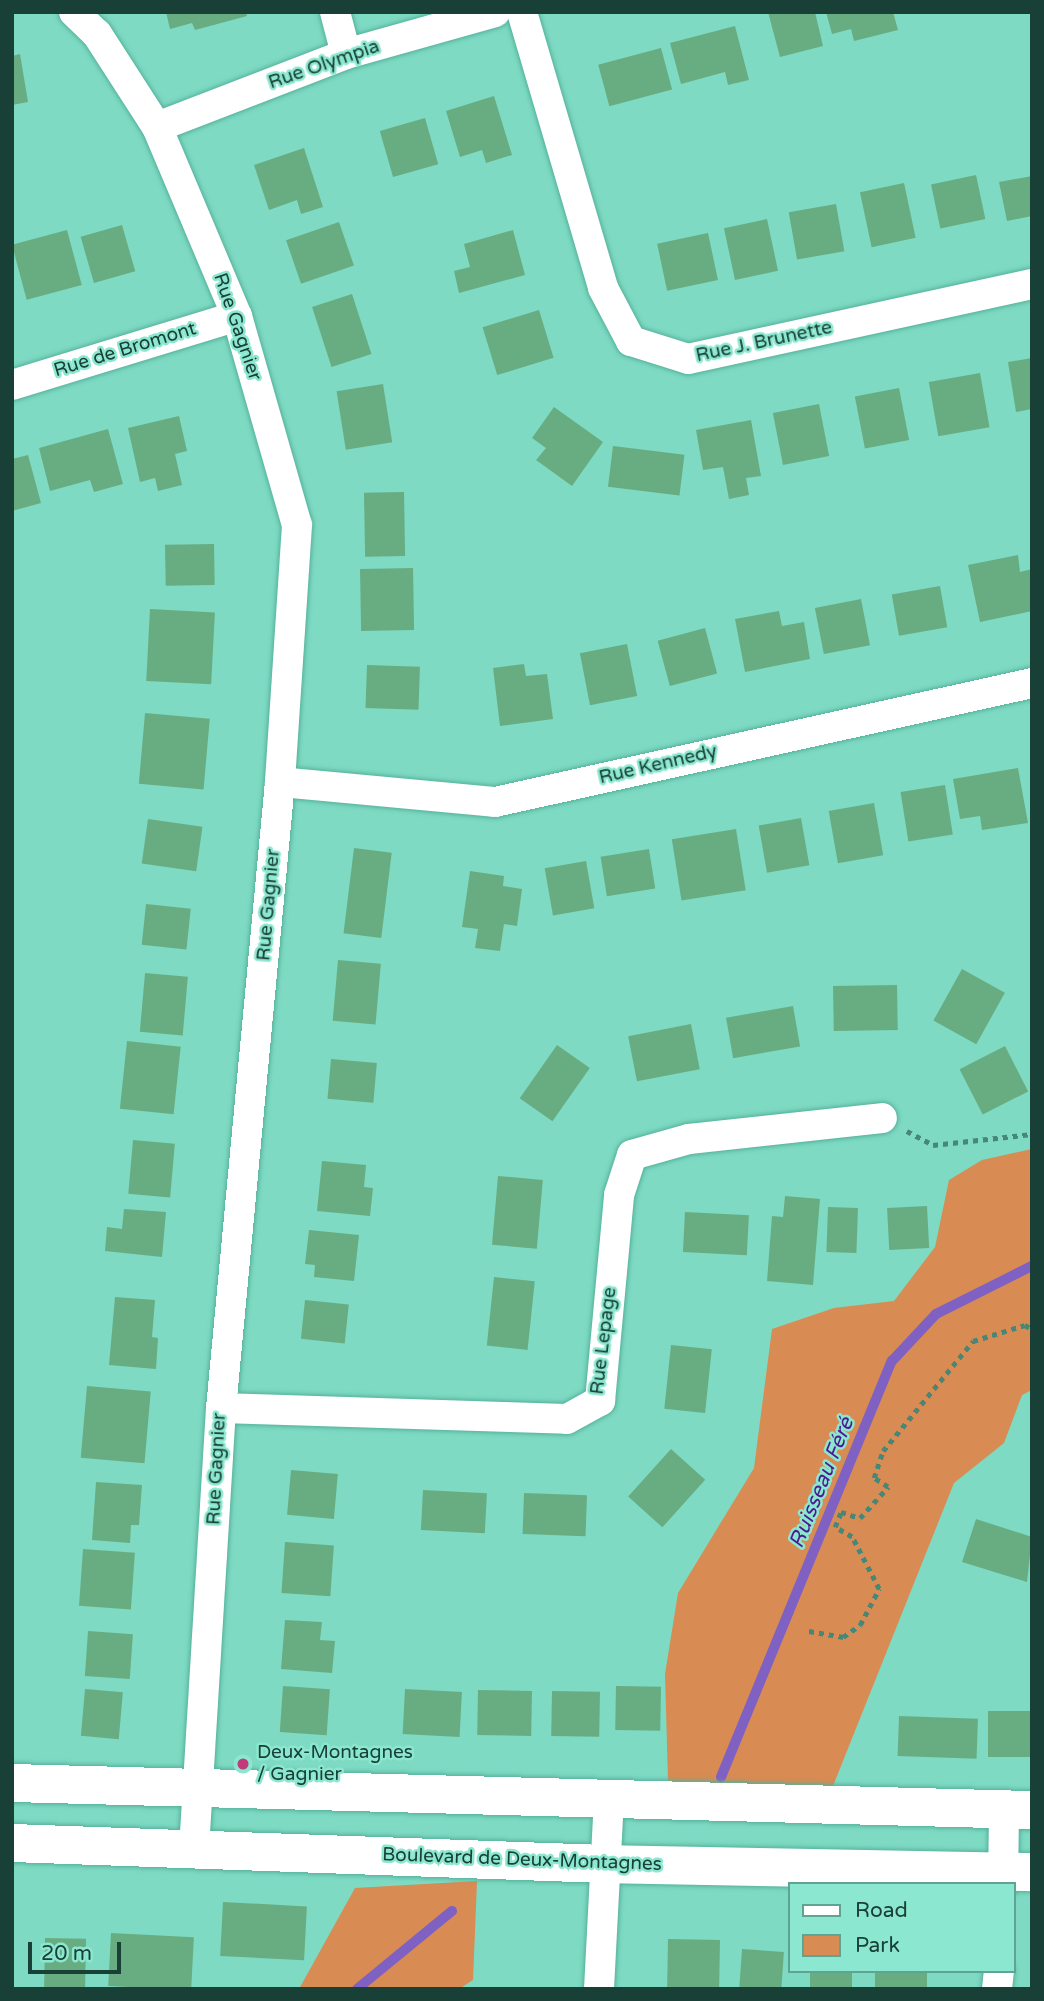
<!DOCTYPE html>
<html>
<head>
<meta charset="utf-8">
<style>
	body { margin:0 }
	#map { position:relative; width:1044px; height:2001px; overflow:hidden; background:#7edac3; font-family:"Varela Round",sans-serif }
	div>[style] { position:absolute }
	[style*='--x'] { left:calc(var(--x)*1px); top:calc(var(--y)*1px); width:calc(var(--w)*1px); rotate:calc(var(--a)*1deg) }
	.green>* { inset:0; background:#d88b53 }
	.stream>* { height:10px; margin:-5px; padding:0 5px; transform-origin:5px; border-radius:5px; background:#7f60c3 }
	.building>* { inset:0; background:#68ad82; transform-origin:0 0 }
	.path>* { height:4.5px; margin-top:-2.25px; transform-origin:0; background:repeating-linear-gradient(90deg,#478777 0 5px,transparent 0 10px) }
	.roads { filter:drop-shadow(0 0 2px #55b19b) drop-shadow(0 0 2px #55b19b) }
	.street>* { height:30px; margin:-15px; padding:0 15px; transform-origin:15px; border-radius:15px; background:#fff }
	.secondary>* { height:38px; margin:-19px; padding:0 19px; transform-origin:19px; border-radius:19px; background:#fff }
	.dots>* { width:19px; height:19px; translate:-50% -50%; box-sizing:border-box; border:4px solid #8be7cf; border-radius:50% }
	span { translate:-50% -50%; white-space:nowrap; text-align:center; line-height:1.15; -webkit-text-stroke:5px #8be7cf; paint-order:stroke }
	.street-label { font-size:19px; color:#194037 }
	.poi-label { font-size:19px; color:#194037 }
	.left { translate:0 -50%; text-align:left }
	.water-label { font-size:21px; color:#4d1992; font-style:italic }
	.frame { position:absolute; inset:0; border:14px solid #194037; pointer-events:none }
	.legend { position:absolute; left:788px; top:1882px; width:228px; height:91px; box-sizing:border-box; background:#8be7cf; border:2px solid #5da492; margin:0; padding:9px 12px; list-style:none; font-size:21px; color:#194037 }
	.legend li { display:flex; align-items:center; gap:14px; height:35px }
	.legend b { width:35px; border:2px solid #5da492 }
	.scale { position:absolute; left:28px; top:1942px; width:93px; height:32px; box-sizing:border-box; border:4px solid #194037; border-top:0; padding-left:9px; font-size:21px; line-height:24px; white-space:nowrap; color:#194037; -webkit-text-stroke:5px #8be7cf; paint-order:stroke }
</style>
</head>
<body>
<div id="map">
	<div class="green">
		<i style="clip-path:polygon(1032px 1149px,1032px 1390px,1022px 1395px,1004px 1443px,954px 1483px,831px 1791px,668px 1781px,665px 1674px,678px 1593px,754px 1468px,772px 1329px,834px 1308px,894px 1301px,935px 1247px,949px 1180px,982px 1160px)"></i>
		<i style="clip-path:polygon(477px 1881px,473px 1980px,459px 1989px,299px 1989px,355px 1888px)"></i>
	</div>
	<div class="stream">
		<i style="--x:721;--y:1777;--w:450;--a:-67.7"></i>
		<i style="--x:892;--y:1361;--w:64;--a:-46.9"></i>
		<i style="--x:936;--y:1314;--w:107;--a:-26.6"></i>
		<i style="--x:357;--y:1989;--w:123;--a:-39.4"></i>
	</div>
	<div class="building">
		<i style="clip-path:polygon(166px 12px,246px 12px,247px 16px,195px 30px,192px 23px,170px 29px)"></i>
		<i style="clip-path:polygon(768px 12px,815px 12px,823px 46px,780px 57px)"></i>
		<i style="clip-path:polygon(826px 12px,893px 12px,898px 30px,854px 41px,851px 29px,832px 34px)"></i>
		<i style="clip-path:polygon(735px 26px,749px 80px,728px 85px,725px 72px,681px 84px,670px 43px)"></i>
		<i style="left:661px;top:48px;width:43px;height:65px;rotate:75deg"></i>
		<i style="clip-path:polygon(20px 54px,28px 102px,12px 105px,12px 56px)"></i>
		<i style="clip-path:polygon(494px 96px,512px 155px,486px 163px,482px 150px,460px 157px,446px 111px)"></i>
		<i style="left:425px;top:118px;width:48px;height:47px;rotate:74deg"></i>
		<i style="clip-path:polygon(304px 148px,323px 207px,301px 214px,297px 200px,269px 210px,254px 165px)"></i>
		<i style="left:976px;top:175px;width:45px;height:46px;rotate:78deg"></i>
		<i style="clip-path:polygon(1032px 176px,1032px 216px,1007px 221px,999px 182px)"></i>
		<i style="left:904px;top:183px;width:56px;height:45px;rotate:78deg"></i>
		<i style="left:836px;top:204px;width:48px;height:48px;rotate:80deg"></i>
		<i style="left:767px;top:219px;width:53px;height:44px;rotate:78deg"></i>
		<i style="left:339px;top:222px;width:46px;height:56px;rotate:71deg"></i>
		<i style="left:122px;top:225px;width:48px;height:43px;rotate:74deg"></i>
		<i style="left:67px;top:230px;width:57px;height:57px;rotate:75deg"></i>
		<i style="clip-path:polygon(513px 230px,525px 275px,459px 293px,454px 271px,470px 267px,464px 244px)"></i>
		<i style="left:708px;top:233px;width:48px;height:52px;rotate:78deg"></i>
		<i style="left:352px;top:294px;width:63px;height:42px;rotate:72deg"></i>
		<i style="left:539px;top:310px;width:50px;height:59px;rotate:73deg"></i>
		<i style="clip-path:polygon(1032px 358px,1032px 409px,1016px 412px,1008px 362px)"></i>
		<i style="left:980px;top:373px;width:55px;height:52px;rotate:80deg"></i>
		<i style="left:383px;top:384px;width:59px;height:47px;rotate:81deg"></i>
		<i style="left:899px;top:388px;width:53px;height:45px;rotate:79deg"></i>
		<i style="left:819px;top:404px;width:53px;height:47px;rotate:79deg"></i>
		<i style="clip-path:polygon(554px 407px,603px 442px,572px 486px,536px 460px,546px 448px,532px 438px)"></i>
		<i style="clip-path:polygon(179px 416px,187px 451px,175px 454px,182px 485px,158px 491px,155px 478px,140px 482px,128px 428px)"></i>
		<i style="clip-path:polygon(751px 420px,761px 476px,746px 478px,749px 495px,729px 499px,723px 467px,703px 470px,696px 430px)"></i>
		<i style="clip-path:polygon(108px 429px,123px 484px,94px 492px,90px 480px,50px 491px,39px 448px)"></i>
		<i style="left:613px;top:446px;width:72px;height:41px;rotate:7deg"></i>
		<i style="clip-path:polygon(28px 455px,41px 503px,12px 511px,12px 459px)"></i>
		<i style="left:404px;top:492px;width:64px;height:40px;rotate:89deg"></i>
		<i style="left:214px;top:544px;width:41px;height:49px;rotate:89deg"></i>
		<i style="clip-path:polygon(1018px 555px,1020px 572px,1032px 569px,1032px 611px,980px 622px,968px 565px)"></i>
		<i style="left:413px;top:568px;width:62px;height:53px;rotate:89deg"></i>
		<i style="left:940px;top:586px;width:42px;height:49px;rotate:80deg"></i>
		<i style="left:861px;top:599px;width:47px;height:47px;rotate:79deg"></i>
		<i style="left:150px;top:609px;width:65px;height:72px;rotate:3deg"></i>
		<i style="clip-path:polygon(779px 611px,782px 626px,804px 622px,810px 659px,745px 672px,735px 619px)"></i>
		<i style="left:705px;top:628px;width:47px;height:49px;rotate:75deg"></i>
		<i style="left:627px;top:644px;width:53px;height:48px;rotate:79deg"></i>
		<i style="clip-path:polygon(524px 664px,526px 676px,547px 674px,553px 719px,500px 726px,493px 668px)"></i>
		<i style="left:367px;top:665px;width:53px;height:43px;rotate:2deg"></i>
		<i style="left:145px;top:713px;width:65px;height:71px;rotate:5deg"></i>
		<i style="clip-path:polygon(1018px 768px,1028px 823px,982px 830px,980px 816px,960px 819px,953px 779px)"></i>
		<i style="left:945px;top:785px;width:50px;height:45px;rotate:81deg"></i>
		<i style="left:874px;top:803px;width:53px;height:46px;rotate:80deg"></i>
		<i style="left:801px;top:818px;width:48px;height:43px;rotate:80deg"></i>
		<i style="left:148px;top:819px;width:55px;height:45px;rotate:8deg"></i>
		<i style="left:736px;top:829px;width:62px;height:65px;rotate:81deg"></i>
		<i style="left:354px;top:848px;width:38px;height:86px;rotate:7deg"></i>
		<i style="left:649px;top:849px;width:40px;height:49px;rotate:81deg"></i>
		<i style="left:586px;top:861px;width:48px;height:42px;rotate:80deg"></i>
		<i style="clip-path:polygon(470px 871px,504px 876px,503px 886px,522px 889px,517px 926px,504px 924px,500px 951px,475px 948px,478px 929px,462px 927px)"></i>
		<i style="left:146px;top:904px;width:45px;height:41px;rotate:6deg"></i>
		<i style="left:338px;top:960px;width:43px;height:61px;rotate:5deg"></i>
		<i style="left:962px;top:969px;width:49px;height:59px;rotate:29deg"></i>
		<i style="left:145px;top:973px;width:43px;height:59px;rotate:5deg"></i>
		<i style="left:897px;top:985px;width:45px;height:64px;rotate:89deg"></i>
		<i style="left:793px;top:1006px;width:41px;height:68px;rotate:80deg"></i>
		<i style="left:691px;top:1024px;width:46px;height:64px;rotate:79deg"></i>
		<i style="left:127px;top:1041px;width:54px;height:68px;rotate:6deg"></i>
		<i style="left:557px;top:1045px;width:40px;height:65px;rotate:35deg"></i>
		<i style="left:1005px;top:1046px;width:51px;height:51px;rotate:63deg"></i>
		<i style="left:331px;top:1059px;width:46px;height:40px;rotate:5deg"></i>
		<i style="left:133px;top:1140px;width:42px;height:54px;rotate:5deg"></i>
		<i style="clip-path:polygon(322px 1161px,366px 1165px,364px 1187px,373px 1188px,370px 1216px,317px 1211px)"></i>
		<i style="left:498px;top:1176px;width:45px;height:69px;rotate:5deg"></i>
		<i style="clip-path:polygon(785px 1196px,820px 1199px,813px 1285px,767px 1281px,772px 1216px,783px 1217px)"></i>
		<i style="left:927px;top:1206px;width:42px;height:40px;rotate:87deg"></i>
		<i style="left:828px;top:1207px;width:30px;height:45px;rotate:2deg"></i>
		<i style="clip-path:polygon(124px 1209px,166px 1212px,162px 1257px,105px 1251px,107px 1227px,122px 1229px)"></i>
		<i style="left:685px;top:1212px;width:64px;height:40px;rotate:3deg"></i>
		<i style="clip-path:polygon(309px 1230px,359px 1235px,354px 1281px,314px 1277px,315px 1265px,305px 1264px)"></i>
		<i style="left:494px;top:1277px;width:41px;height:69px;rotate:6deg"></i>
		<i style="clip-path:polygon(115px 1297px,155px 1300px,152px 1337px,158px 1338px,156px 1369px,109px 1365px)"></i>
		<i style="left:305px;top:1300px;width:44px;height:39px;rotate:6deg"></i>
		<i style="left:671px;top:1345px;width:41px;height:64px;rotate:6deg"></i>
		<i style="left:87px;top:1386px;width:64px;height:72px;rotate:5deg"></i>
		<i style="left:671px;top:1449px;width:46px;height:64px;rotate:42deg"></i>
		<i style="left:291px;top:1470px;width:47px;height:45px;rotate:5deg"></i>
		<i style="clip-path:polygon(96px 1482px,142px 1485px,139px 1525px,131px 1525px,130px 1543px,92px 1540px)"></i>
		<i style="left:423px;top:1490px;width:64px;height:40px;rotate:3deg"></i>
		<i style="left:524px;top:1493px;width:63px;height:41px;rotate:2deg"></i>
		<i style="clip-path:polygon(976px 1519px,1032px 1537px,1027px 1582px,962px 1562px)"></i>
		<i style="left:285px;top:1542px;width:49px;height:51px;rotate:4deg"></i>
		<i style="left:83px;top:1549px;width:52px;height:57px;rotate:4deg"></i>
		<i style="clip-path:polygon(285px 1620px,322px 1622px,320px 1640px,335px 1641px,332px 1673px,281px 1669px)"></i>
		<i style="left:88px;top:1631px;width:45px;height:45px;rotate:4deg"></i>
		<i style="left:283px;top:1686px;width:47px;height:46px;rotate:4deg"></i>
		<i style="left:616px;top:1686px;width:45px;height:44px;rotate:1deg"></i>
		<i style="left:85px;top:1689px;width:38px;height:47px;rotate:5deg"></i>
		<i style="left:405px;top:1689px;width:57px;height:45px;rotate:3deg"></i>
		<i style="left:478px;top:1690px;width:54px;height:45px;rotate:1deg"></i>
		<i style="left:552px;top:1691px;width:48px;height:45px;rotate:1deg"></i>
		<i style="left:988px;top:1711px;width:44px;height:46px"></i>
		<i style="left:899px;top:1716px;width:79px;height:40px;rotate:2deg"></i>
		<i style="left:223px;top:1902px;width:84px;height:54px;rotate:3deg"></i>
		<i style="left:111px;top:1933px;width:83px;height:53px;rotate:3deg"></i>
		<i style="left:45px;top:1938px;width:41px;height:51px;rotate:1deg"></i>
		<i style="left:668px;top:1939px;width:52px;height:49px;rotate:1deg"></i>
		<i style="left:742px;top:1949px;width:42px;height:40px;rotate:4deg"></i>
		<i style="left:810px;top:1971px;width:42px;height:18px"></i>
		<i style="left:875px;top:1971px;width:52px;height:16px"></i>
	</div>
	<div class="path">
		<i style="--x:907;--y:1131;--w:30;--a:28"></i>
		<i style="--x:933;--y:1145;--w:100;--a:-6.3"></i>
		<i style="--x:809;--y:1631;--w:35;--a:10"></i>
		<i style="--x:843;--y:1637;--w:21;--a:-35"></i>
		<i style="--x:860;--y:1625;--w:41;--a:-62.2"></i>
		<i style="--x:879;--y:1589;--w:59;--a:-117.4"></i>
		<i style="--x:852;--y:1537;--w:20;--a:-150"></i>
		<i style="--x:835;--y:1527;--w:16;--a:-68"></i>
		<i style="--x:841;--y:1512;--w:20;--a:18"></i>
		<i style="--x:860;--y:1518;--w:42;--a:-47.9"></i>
		<i style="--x:888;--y:1487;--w:17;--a:-147"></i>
		<i style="--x:874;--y:1478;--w:28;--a:-72"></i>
		<i style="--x:883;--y:1451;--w:142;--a:-50.7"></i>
		<i style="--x:973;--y:1341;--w:54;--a:-17.1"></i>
		<i style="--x:1025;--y:1325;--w:8;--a:30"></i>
	</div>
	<div class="roads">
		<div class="street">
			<i style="--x:74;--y:12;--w:32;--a:44"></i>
			<i style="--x:97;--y:34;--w:111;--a:57.2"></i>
			<i style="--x:157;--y:127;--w:205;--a:67.1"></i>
			<i style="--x:237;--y:316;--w:217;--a:74"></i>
			<i style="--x:297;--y:525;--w:258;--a:93.8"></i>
			<i style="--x:280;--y:782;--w:629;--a:95.38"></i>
			<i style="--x:221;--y:1408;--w:441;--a:93.5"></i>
			<i style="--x:335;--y:12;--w:43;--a:75.3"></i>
			<i style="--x:522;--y:12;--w:288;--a:73.6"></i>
			<i style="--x:603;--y:288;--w:60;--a:62.2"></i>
			<i style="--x:631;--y:341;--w:60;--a:17.5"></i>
			<i style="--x:688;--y:359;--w:352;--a:-12.3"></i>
			<i style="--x:157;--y:127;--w:203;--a:-21.1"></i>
			<i style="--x:346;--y:54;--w:155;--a:-15.7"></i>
			<i style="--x:12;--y:385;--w:235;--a:-17"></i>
			<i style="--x:280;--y:782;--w:216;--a:5.3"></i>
			<i style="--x:495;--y:802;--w:550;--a:-12.49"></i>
			<i style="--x:221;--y:1408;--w:346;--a:1.8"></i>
			<i style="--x:567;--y:1419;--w:38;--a:-29"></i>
			<i style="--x:600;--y:1401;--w:207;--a:-84.7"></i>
			<i style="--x:619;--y:1195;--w:42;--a:-72"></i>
			<i style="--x:632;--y:1155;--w:59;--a:-15.7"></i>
			<i style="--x:689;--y:1139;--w:194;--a:-6.2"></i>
			<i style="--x:1003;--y:1884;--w:75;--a:-89.2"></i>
			<i style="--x:599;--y:1989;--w:188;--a:-87"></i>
			<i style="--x:997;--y:1989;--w:18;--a:-84"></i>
		</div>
		<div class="secondary">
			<i style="--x:12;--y:1783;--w:1020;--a:1.52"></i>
			<i style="--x:12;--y:1843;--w:593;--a:2.03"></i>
			<i style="--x:605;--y:1864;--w:427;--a:1.1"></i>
		</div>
	</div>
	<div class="dots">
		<i style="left:243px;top:1764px;background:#c13a7a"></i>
	</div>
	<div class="street-label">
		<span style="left:324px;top:65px;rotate:-19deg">Rue Olympia</span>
		<span style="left:237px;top:327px;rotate:71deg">Rue Gagnier</span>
		<span style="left:764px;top:342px;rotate:-12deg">Rue J. Brunette</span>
		<span style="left:125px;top:350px;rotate:-17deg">Rue de Bromont</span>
		<span style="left:658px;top:765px;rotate:-13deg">Rue Kennedy</span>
		<span style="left:269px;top:905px;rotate:-85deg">Rue Gagnier</span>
		<span style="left:604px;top:1341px;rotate:-83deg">Rue Lepage</span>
		<span style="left:217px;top:1469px;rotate:-87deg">Rue Gagnier</span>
		<span style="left:522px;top:1860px;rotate:2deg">Boulevard de Deux-Montagnes</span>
	</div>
	<div class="poi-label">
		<span class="left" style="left:257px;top:1764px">Deux-Montagnes<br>/ Gagnier</span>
	</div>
	<div class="water-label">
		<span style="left:822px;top:1483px;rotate:-68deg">Ruisseau Féré</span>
	</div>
	<div class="frame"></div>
	<ul class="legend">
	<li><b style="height:9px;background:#fff"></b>Road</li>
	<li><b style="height:19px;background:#d88b53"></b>Park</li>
	</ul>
	<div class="scale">20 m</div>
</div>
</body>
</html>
